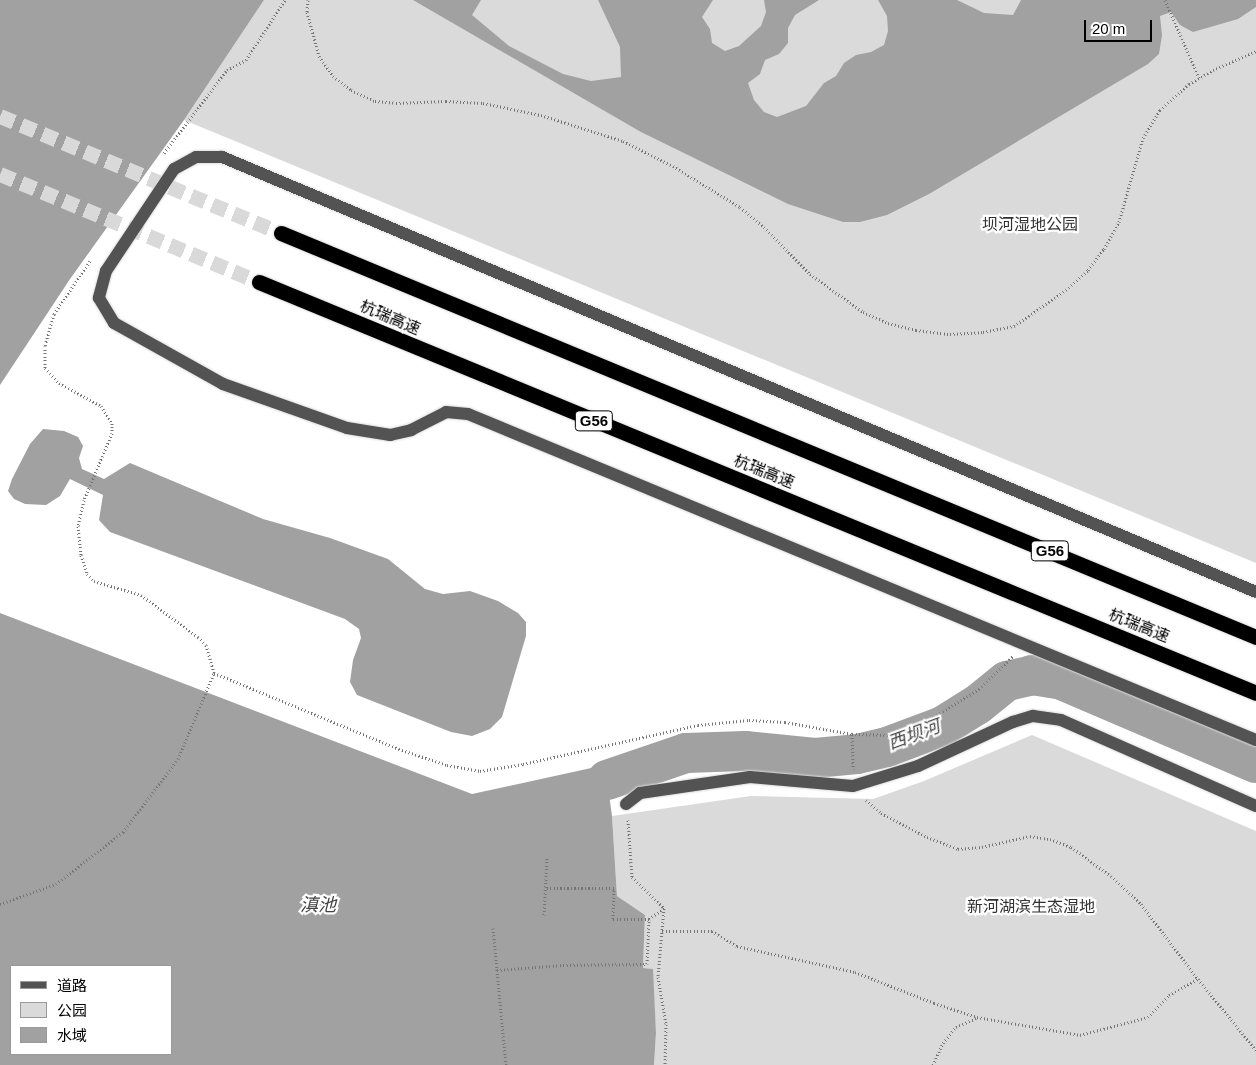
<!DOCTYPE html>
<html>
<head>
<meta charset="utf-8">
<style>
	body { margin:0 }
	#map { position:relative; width:1256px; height:1065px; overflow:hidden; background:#fff; font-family:Arial,"Noto Sans SC",sans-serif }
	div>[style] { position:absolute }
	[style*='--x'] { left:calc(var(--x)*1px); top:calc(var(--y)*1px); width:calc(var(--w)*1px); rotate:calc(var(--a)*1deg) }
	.green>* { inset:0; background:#dadada }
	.water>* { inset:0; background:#a1a1a1 }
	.river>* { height:40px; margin:-20px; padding:0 20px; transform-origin:20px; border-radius:20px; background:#a1a1a1 }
	.highway-tunnel>* { height:15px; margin-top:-7.5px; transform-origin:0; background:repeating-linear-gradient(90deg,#d9d9d9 0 15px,transparent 0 23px) }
	.path>* { height:3px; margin-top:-1.5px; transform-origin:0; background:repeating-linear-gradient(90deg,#757575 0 1px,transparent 0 3.5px) }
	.roads { filter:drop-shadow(0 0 1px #dbdbdb) drop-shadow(0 0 1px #dbdbdb) }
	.minor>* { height:12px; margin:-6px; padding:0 6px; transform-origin:6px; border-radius:6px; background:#535353 }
	.highway>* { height:15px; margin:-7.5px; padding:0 7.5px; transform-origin:7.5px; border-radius:7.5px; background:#000 }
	span { translate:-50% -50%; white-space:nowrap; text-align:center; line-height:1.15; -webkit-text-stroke:4.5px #fff; paint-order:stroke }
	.shield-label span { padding:1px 4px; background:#fff; border:1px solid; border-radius:4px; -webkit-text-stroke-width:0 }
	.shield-label { font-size:15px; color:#000; font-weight:700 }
	.park-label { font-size:16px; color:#313131 }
	.street-label { font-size:16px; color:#000 }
	.water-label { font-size:18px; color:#424242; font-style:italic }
	.legend { position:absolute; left:10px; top:965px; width:162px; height:90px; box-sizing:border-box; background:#fff; border:1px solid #999; margin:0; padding:6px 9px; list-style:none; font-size:15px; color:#000 }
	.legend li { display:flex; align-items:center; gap:10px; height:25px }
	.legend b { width:25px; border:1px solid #999 }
	.scale { position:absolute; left:1084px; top:20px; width:68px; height:22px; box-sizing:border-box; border:2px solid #000; border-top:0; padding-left:6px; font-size:15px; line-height:18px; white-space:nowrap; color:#000; -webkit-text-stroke:4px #fff; paint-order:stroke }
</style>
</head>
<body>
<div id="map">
	<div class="green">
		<i style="clip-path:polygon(264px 0,1256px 0,1256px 563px,184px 120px)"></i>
		<i style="clip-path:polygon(1032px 735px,1256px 831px,1256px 1065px,654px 1065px,656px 1033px,652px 969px,643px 968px,645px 915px,617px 896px,612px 816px,751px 796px,873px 799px,924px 781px)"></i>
	</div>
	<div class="water">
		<i style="clip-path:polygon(0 0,264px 0,184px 120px,70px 279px,0 385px)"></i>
		<i style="clip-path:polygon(413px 0,481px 0,472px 15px,509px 46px,563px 74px,591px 81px,621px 77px,620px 47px,598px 0,713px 0,702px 17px,710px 29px,712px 43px,725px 51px,739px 46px,761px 26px,766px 12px,764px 0,819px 0,795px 15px,788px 28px,788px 43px,779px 54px,765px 60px,760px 74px,748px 83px,754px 100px,764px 112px,777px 117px,806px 106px,824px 83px,836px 76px,844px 63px,856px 55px,871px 52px,884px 45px,888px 31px,887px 16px,878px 0,957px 0,984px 13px,1013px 15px,1021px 0,1256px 0,1256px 7px,1238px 19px,1193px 32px,1180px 25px,1171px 12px,1160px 16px,1162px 35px,1159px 54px,1148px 64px,929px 194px,887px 215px,860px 222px,843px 222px,788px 204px,641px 132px)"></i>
		<i style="clip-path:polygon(43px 429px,64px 431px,78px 437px,83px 446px,79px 458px,82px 469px,104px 479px,130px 463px,263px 519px,330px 538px,388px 559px,425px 589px,443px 594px,470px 591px,498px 601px,518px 613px,526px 622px,526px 636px,502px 717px,490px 729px,472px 736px,451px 732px,357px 695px,350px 682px,353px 660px,361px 638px,359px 629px,345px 619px,110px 532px,99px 520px,103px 495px,70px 479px,60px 496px,46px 505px,25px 504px,14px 499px,8px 491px,12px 479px,30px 444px)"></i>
		<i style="clip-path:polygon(evenodd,0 613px,472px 794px,605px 765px,612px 816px,617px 896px,645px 915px,643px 968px,653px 969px,656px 1033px,654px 1065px,0 1065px,0 613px,11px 966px,171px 966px,171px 1054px,11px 1054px,11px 966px)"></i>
	</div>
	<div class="river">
		<i style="--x:607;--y:780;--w:83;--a:-18.9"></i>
		<i style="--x:686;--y:753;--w:59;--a:-1.9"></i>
		<i style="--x:745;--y:751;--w:70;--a:5.7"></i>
		<i style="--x:815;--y:758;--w:42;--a:-5.4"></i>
		<i style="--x:857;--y:754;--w:31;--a:-13"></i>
		<i style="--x:887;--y:747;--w:60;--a:-20.6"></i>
		<i style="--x:943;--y:726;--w:40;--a:-32"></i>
		<i style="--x:977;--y:705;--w:38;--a:-39"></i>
		<i style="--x:1007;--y:681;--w:26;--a:-13"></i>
		<i style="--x:1032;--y:675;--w:30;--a:9"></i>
		<i style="--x:1062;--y:680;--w:211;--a:23.2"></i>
	</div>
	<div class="highway-tunnel">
		<i style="--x:0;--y:116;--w:304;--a:22.6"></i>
		<i style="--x:0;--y:174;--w:281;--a:22.6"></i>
	</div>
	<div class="path">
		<i style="--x:308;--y:0;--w:12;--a:95"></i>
		<i style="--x:307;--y:12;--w:46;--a:74.7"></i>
		<i style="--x:319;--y:56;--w:24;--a:55"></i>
		<i style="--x:333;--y:76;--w:23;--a:38"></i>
		<i style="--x:351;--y:90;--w:26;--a:25"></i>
		<i style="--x:375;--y:101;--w:21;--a:5"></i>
		<i style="--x:396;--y:103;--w:50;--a:-2.3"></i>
		<i style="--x:446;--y:101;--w:37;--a:3"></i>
		<i style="--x:483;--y:103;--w:59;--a:11.7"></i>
		<i style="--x:541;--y:115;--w:86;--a:17.6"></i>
		<i style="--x:623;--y:141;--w:56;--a:26.6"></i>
		<i style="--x:673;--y:166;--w:79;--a:31.5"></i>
		<i style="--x:740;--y:207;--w:31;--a:40"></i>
		<i style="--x:764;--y:227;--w:66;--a:45.6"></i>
		<i style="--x:810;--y:274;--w:65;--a:35.6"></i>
		<i style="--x:863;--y:312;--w:27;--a:24"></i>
		<i style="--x:888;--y:323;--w:29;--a:14"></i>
		<i style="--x:916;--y:330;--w:34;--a:7"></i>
		<i style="--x:950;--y:334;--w:33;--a:-3"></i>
		<i style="--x:983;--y:332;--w:32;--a:-11"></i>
		<i style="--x:1014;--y:326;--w:63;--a:-34.7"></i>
		<i style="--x:1066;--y:290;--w:30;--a:-42"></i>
		<i style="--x:1088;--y:270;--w:26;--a:-53"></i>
		<i style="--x:1104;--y:249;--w:31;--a:-61"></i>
		<i style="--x:1119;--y:222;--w:87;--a:-74.1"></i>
		<i style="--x:1143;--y:138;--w:33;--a:-59"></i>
		<i style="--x:1160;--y:110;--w:39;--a:-42"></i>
		<i style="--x:1189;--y:84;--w:28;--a:-30"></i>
		<i style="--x:1213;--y:70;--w:47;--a:-23.8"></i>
		<i style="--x:1165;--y:0;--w:85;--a:66.4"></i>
		<i style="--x:164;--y:153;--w:104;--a:-52.8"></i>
		<i style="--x:227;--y:70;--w:21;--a:-28"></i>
		<i style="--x:246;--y:60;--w:72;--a:-57"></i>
		<i style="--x:90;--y:261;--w:64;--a:124.2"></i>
		<i style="--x:54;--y:314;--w:33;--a:106"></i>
		<i style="--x:45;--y:346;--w:22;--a:90"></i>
		<i style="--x:45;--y:368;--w:21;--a:47"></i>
		<i style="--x:59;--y:383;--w:48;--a:28.7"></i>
		<i style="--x:101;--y:406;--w:20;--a:57"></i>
		<i style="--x:112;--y:423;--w:10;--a:90"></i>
		<i style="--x:112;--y:433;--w:73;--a:112.7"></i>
		<i style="--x:84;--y:500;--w:27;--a:103"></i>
		<i style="--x:78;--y:526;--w:29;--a:84"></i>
		<i style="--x:81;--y:555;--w:20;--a:72"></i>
		<i style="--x:87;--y:574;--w:10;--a:45"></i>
		<i style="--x:94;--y:581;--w:49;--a:16.6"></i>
		<i style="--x:141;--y:595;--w:71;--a:36.4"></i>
		<i style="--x:198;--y:637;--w:11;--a:45"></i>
		<i style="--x:206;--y:645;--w:29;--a:74"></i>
		<i style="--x:214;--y:673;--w:203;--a:22.3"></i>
		<i style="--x:402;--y:750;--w:47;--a:18.4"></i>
		<i style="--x:447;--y:765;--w:34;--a:10"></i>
		<i style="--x:480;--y:771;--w:44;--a:-9.2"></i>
		<i style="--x:523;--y:764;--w:179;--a:-12.6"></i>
		<i style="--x:698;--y:725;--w:51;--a:-5.6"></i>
		<i style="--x:749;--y:720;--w:36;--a:3"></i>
		<i style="--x:785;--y:722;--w:68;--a:10.2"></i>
		<i style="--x:852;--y:734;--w:42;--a:1.4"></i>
		<i style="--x:894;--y:735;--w:44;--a:-24.2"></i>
		<i style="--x:934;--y:717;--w:53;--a:-31.9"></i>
		<i style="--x:979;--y:689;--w:47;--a:-44.1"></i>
		<i style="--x:852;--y:734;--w:35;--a:88"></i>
		<i style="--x:866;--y:800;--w:20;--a:41"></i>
		<i style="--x:881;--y:813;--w:52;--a:27.6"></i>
		<i style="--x:927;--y:837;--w:33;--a:21"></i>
		<i style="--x:958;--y:849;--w:24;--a:-5"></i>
		<i style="--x:982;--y:847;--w:49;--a:-12.9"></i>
		<i style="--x:1030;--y:836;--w:20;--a:9"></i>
		<i style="--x:1050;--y:839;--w:22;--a:21"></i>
		<i style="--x:1071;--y:847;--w:49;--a:35.9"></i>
		<i style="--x:1111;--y:876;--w:41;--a:43"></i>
		<i style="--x:1141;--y:904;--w:94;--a:52.8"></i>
		<i style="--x:1198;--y:979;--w:92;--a:50.8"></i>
		<i style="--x:628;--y:820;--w:57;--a:86"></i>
		<i style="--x:632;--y:877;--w:45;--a:44.1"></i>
		<i style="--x:664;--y:908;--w:69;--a:95"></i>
		<i style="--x:658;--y:977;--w:48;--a:80.3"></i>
		<i style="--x:666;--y:1024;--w:41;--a:91.4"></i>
		<i style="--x:0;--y:904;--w:59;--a:-19.7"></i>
		<i style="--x:56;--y:884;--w:85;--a:-37.8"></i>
		<i style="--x:123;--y:832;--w:91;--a:-53"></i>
		<i style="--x:178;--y:759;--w:93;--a:-67.3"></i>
		<i style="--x:544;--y:915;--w:58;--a:-87"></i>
		<i style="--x:649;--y:919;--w:19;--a:-36"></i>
		<i style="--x:493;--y:928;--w:138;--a:84.6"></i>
		<i style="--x:662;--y:931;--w:50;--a:0"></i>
		<i style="--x:712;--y:931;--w:29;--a:31"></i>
		<i style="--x:737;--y:946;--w:121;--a:12.4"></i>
		<i style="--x:855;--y:972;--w:85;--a:21.4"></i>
		<i style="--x:934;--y:1003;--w:45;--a:18"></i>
		<i style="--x:977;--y:1017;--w:105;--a:9.9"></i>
		<i style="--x:1080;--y:1035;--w:70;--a:-14.8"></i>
		<i style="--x:1148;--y:1017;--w:30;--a:-46"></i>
		<i style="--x:1169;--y:995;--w:33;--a:-29"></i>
		<i style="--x:497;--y:970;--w:66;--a:-4.3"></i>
		<i style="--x:563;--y:965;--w:84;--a:-0.7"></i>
		<i style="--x:647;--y:964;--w:45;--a:-87.5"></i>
		<i style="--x:649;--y:919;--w:36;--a:180"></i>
		<i style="--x:613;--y:919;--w:31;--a:-88"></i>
		<i style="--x:614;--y:888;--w:69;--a:180"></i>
		<i style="--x:933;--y:1065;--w:24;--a:-66"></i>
		<i style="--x:943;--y:1043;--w:21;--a:-51"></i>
		<i style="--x:956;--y:1027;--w:22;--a:-24"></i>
	</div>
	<div class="roads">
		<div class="minor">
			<i style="--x:1256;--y:592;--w:1122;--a:-157.18"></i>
			<i style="--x:222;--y:157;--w:26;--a:180"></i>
			<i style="--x:196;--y:157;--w:25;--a:151"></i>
			<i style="--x:174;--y:169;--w:123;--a:123.7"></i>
			<i style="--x:106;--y:271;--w:28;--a:105"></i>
			<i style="--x:99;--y:298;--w:29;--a:59"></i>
			<i style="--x:114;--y:323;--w:125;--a:29.2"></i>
			<i style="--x:223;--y:384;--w:132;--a:19.5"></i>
			<i style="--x:347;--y:428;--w:44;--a:9.2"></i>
			<i style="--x:390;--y:435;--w:22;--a:-13"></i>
			<i style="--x:411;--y:430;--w:39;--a:-27"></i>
			<i style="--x:446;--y:412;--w:22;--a:5"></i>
			<i style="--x:468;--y:414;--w:853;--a:22.48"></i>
			<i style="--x:626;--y:804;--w:18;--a:-38"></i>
			<i style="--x:640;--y:793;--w:111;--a:-8.3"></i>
			<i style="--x:750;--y:777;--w:103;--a:5"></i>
			<i style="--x:853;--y:786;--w:68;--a:-17.1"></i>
			<i style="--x:918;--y:766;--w:105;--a:-24.9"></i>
			<i style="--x:1013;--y:722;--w:21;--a:-17"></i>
			<i style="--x:1033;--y:716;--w:28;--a:8"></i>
			<i style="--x:1061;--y:720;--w:213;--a:23.8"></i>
		</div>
		<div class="highway">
			<i style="--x:281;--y:233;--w:1055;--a:22.51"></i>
			<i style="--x:259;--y:282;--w:1078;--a:22.4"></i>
		</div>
	</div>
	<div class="shield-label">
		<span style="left:594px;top:421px">G56</span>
		<span style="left:1050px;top:551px">G56</span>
	</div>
	<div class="park-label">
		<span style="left:1030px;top:225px">坝河湿地公园</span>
		<span style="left:1031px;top:907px">新河湖滨生态湿地</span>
	</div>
	<div class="street-label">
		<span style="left:390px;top:318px;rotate:23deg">杭瑞高速</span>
		<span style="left:764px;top:472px;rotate:22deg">杭瑞高速</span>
		<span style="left:1139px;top:626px;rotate:22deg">杭瑞高速</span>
	</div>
	<div class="water-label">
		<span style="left:914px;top:735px;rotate:-20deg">西坝河</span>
		<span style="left:318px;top:905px">滇池</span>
	</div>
	<ul class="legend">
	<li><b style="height:6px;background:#535353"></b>道路</li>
	<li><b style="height:14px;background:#dadada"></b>公园</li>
	<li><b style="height:14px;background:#a1a1a1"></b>水域</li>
	</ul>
	<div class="scale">20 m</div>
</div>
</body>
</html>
